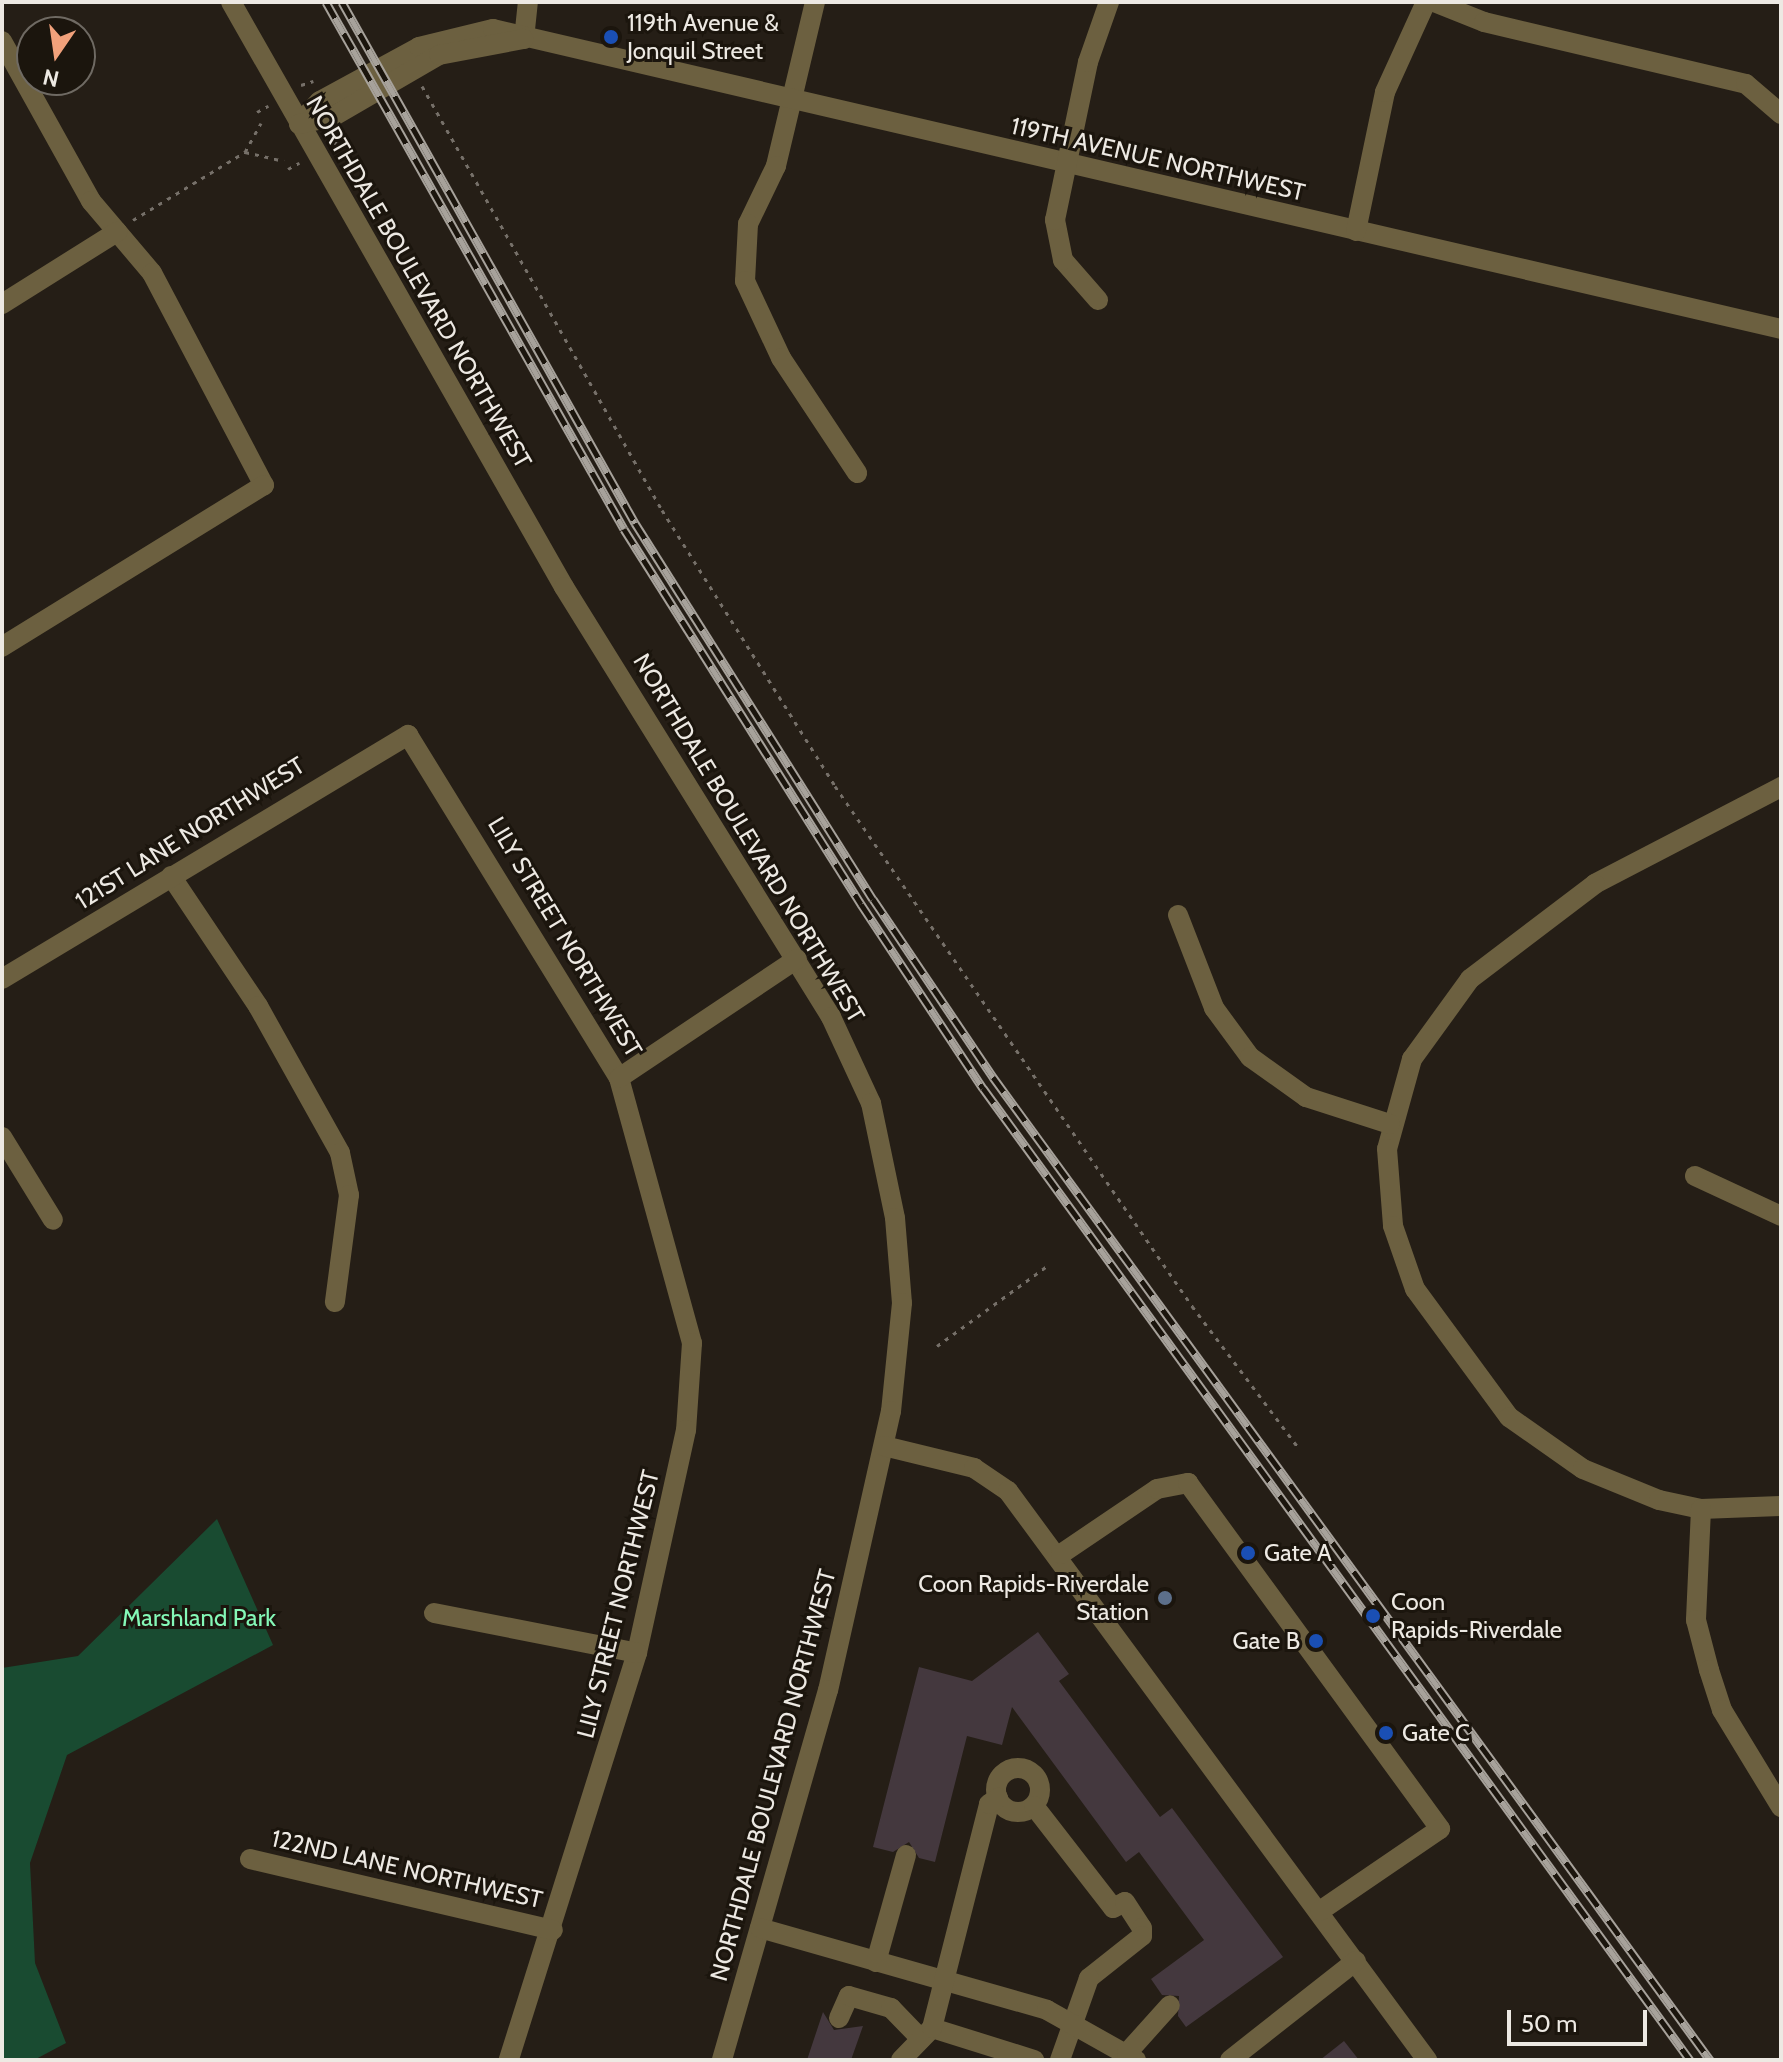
<!DOCTYPE html>
<html>
<head>
<meta charset="utf-8">
<style>
	body { margin:0 }
	#map { position:relative; width:1783px; height:2062px; overflow:hidden; background:#251e16; font-family:Cabin,sans-serif }
	div>[style] { position:absolute }
	[style*='--x'] { left:calc(var(--x)*1px); top:calc(var(--y)*1px); width:calc(var(--w)*1px); rotate:calc(var(--a)*1deg) }
	.green>* { inset:0; background:#194b31 }
	.building>* { inset:0; background:#44383e }
	.path>* { height:3px; margin-top:-1.5px; transform-origin:0; background:repeating-linear-gradient(90deg,#767069 0 4px,transparent 0 10px) }
	.minor>* { height:20px; margin:-10px; padding:0 10px; transform-origin:10px; border-radius:10px; background:#6c6040 }
	.minor>.ring { margin:-10px; padding:0; box-sizing:content-box; background:none; border:20px solid #6c6040; border-radius:50% }
	.rail>* { height:9px; margin-top:-4.5px; transform-origin:0; background:repeating-linear-gradient(90deg,#1b150d 0 18px,#a7a29b 0 36px); box-sizing:border-box; border-block:2px solid #a7a29b }
	.dots>* { width:22px; height:22px; translate:-50% -50%; box-sizing:border-box; border:4px solid #1b150d; border-radius:50% }
	span { translate:-50% -50%; white-space:nowrap; text-align:center; line-height:1.15; -webkit-text-stroke:6px #1b150d; paint-order:stroke }
	.poi-label { font-size:24px; color:#ede9e3 }
	.left { translate:0 -50%; text-align:left }
	.right { translate:-100% -50%; text-align:right }
	.street-label { font-size:24px; color:#ede9e3 }
	.park-label { font-size:24px; color:#84f8b7 }
	.frame { position:absolute; inset:0; border:4px solid #ede9e3; pointer-events:none }
	.north { position:absolute; left:16px; top:16px; width:80px; height:80px; box-sizing:border-box; background:#1b150d; border:2px solid #6f6a63; border-radius:50%; rotate:193deg; font-size:22px; font-weight:700; line-height:32px; text-align:center; color:#ede9e3 }
	.north::after { content:''; display:block; margin:auto; width:28px; height:36px; background:#f1a17b; clip-path:polygon(50% 0,100% 100%,50% 72%,0 100%) }
	.scale { position:absolute; left:1507px; top:2010px; width:140px; height:36px; box-sizing:border-box; border:4px solid #ede9e3; border-top:0; padding-left:10px; font-size:24px; line-height:28px; white-space:nowrap; color:#ede9e3; -webkit-text-stroke:6px #1b150d; paint-order:stroke }
</style>
</head>
<body>
<div id="map">
	<div class="green">
		<i style="clip-path:polygon(217px 1519px,273px 1645px,67px 1755px,30px 1863px,35px 1963px,66px 2043px,34px 2060px,2px 2060px,2px 1668px,78px 1656px)"></i>
	</div>
	<div class="building">
		<i style="clip-path:polygon(1038px 1632px,1069px 1674px,1059px 1681px,1160px 1817px,1172px 1808px,1283px 1957px,1186px 2027px,1178px 2016px,1179px 1996px,1162px 1995px,1151px 1979px,1204px 1940px,1139px 1852px,1126px 1862px,1012px 1707px,1002px 1745px,967px 1736px,935px 1862px,919px 1858px,909px 1842px,893px 1852px,873px 1847px,919px 1667px,972px 1681px)"></i>
		<i style="clip-path:polygon(823px 2012px,834px 2030px,863px 2026px,851px 2060px,807px 2060px)"></i>
		<i style="clip-path:polygon(1344px 2041px,1359px 2060px,1320px 2060px)"></i>
	</div>
	<div class="path">
		<i style="--x:301;--y:85;--w:13;--a:-18"></i>
		<i style="--x:422;--y:86;--w:487;--a:60.5"></i>
		<i style="--x:662;--y:510;--w:326;--a:57.9"></i>
		<i style="--x:835;--y:786;--w:631;--a:55.53"></i>
		<i style="--x:1192;--y:1306;--w:176;--a:53.1"></i>
		<i style="--x:257;--y:112;--w:13;--a:-29"></i>
		<i style="--x:334;--y:144;--w:12;--a:-55"></i>
		<i style="--x:245;--y:152;--w:40;--a:13"></i>
		<i style="--x:288;--y:169;--w:13;--a:-29"></i>
		<i style="--x:133;--y:220;--w:131;--a:-31.3"></i>
		<i style="--x:245;--y:152;--w:33;--a:-61"></i>
		<i style="--x:937;--y:1346;--w:136;--a:-36"></i>
	</div>
	<div class="minor">
		<i style="--x:231;--y:2;--w:673;--a:60.35"></i>
		<i style="--x:564;--y:587;--w:506;--a:58.16"></i>
		<i style="--x:831;--y:1017;--w:95;--a:65.1"></i>
		<i style="--x:871;--y:1103;--w:117;--a:78.2"></i>
		<i style="--x:895;--y:1218;--w:85;--a:85.3"></i>
		<i style="--x:902;--y:1303;--w:109;--a:95.8"></i>
		<i style="--x:891;--y:1411;--w:286;--a:102.7"></i>
		<i style="--x:828;--y:1690;--w:385;--a:106"></i>
		<i style="--x:815;--y:2;--w:169;--a:103.4"></i>
		<i style="--x:776;--y:166;--w:64;--a:115.8"></i>
		<i style="--x:748;--y:224;--w:57;--a:93"></i>
		<i style="--x:745;--y:281;--w:85;--a:64.9"></i>
		<i style="--x:781;--y:358;--w:138;--a:56.5"></i>
		<i style="--x:1434;--y:2;--w:54;--a:21.8"></i>
		<i style="--x:1484;--y:22;--w:269;--a:13.3"></i>
		<i style="--x:1746;--y:84;--w:46;--a:40.6"></i>
		<i style="--x:524;--y:39;--w:37;--a:-84"></i>
		<i style="--x:2;--y:41;--w:183;--a:60.9"></i>
		<i style="--x:91;--y:201;--w:94;--a:49.7"></i>
		<i style="--x:152;--y:273;--w:240;--a:62.2"></i>
		<i style="--x:264;--y:485;--w:308;--a:148.3"></i>
		<i style="--x:299;--y:124;--w:31;--a:-48"></i>
		<i style="--x:320;--y:101;--w:113;--a:-28.6"></i>
		<i style="--x:419;--y:47;--w:76;--a:-13.7"></i>
		<i style="--x:493;--y:29;--w:1322;--a:13.11"></i>
		<i style="--x:299;--y:124;--w:34;--a:-12"></i>
		<i style="--x:332;--y:117;--w:124;--a:-30.1"></i>
		<i style="--x:439;--y:55;--w:86;--a:-10.8"></i>
		<i style="--x:1356;--y:231;--w:142;--a:-78.2"></i>
		<i style="--x:1385;--y:92;--w:99;--a:-65.5"></i>
		<i style="--x:1098;--y:300;--w:53;--a:-131.2"></i>
		<i style="--x:1063;--y:260;--w:41;--a:-101.3"></i>
		<i style="--x:1055;--y:220;--w:161;--a:-78.2"></i>
		<i style="--x:1088;--y:62;--w:64;--a:-70.7"></i>
		<i style="--x:2;--y:304;--w:136;--a:-32.1"></i>
		<i style="--x:1781;--y:787;--w:210;--a:152.5"></i>
		<i style="--x:1595;--y:884;--w:157;--a:142.8"></i>
		<i style="--x:1470;--y:979;--w:99;--a:125.9"></i>
		<i style="--x:1412;--y:1059;--w:93;--a:105.5"></i>
		<i style="--x:1387;--y:1149;--w:77;--a:85.5"></i>
		<i style="--x:1393;--y:1226;--w:67;--a:70.8"></i>
		<i style="--x:1415;--y:1289;--w:159;--a:53.7"></i>
		<i style="--x:1509;--y:1417;--w:90;--a:35.1"></i>
		<i style="--x:1583;--y:1469;--w:82;--a:22.2"></i>
		<i style="--x:1659;--y:1500;--w:43;--a:12.1"></i>
		<i style="--x:1701;--y:1509;--w:80;--a:-2.1"></i>
		<i style="--x:171;--y:876;--w:156;--a:56.2"></i>
		<i style="--x:258;--y:1006;--w:168;--a:60.8"></i>
		<i style="--x:340;--y:1153;--w:43;--a:77.9"></i>
		<i style="--x:349;--y:1195;--w:108;--a:97.5"></i>
		<i style="--x:1178;--y:915;--w:100;--a:68.8"></i>
		<i style="--x:1214;--y:1008;--w:61;--a:53.7"></i>
		<i style="--x:1250;--y:1057;--w:69;--a:35.5"></i>
		<i style="--x:1306;--y:1097;--w:88;--a:17.8"></i>
		<i style="--x:2;--y:979;--w:474;--a:-31"></i>
		<i style="--x:408;--y:735;--w:403;--a:58.4"></i>
		<i style="--x:619;--y:1078;--w:275;--a:74.6"></i>
		<i style="--x:692;--y:1343;--w:87;--a:93.9"></i>
		<i style="--x:686;--y:1430;--w:228;--a:102.4"></i>
		<i style="--x:637;--y:1653;--w:427;--a:107.5"></i>
		<i style="--x:619;--y:1078;--w:214;--a:-33.8"></i>
		<i style="--x:2;--y:1137;--w:97;--a:58.4"></i>
		<i style="--x:1695;--y:1176;--w:95;--a:24.9"></i>
		<i style="--x:884;--y:1446;--w:93;--a:13.7"></i>
		<i style="--x:974;--y:1468;--w:41;--a:34.1"></i>
		<i style="--x:1008;--y:1491;--w:707;--a:53.63"></i>
		<i style="--x:1701;--y:1509;--w:111;--a:92.6"></i>
		<i style="--x:1696;--y:1620;--w:52;--a:75.4"></i>
		<i style="--x:1709;--y:1670;--w:42;--a:72"></i>
		<i style="--x:1722;--y:1710;--w:114;--a:58.7"></i>
		<i style="--x:1061;--y:1554;--w:116;--a:-34.1"></i>
		<i style="--x:1157;--y:1489;--w:32;--a:-11"></i>
		<i style="--x:1188;--y:1483;--w:428;--a:53.9"></i>
		<i style="--x:1440;--y:1829;--w:145;--a:145.7"></i>
		<i style="--x:434;--y:1613;--w:207;--a:11.1"></i>
		<i class="ring" style="left:996px;top:1768px;width:24px;height:24px"></i>
		<i style="--x:1034;--y:1806;--w:129;--a:52.2"></i>
		<i style="--x:1113;--y:1908;--w:13;--a:-27"></i>
		<i style="--x:1125;--y:1902;--w:31;--a:57"></i>
		<i style="--x:1142;--y:1928;--w:8;--a:90"></i>
		<i style="--x:1142;--y:1936;--w:68;--a:141.6"></i>
		<i style="--x:1089;--y:1978;--w:87;--a:109.5"></i>
		<i style="--x:250;--y:1859;--w:311;--a:13.2"></i>
		<i style="--x:760;--y:1928;--w:298;--a:15.9"></i>
		<i style="--x:1047;--y:2010;--w:102;--a:29.3"></i>
		<i style="--x:876;--y:1962;--w:111;--a:-74.3"></i>
		<i style="--x:839;--y:2018;--w:24;--a:-66"></i>
		<i style="--x:849;--y:1996;--w:44;--a:15.9"></i>
		<i style="--x:891;--y:2008;--w:43;--a:45.9"></i>
		<i style="--x:932;--y:2028;--w:107;--a:17.4"></i>
		<i style="--x:1127;--y:2053;--w:64;--a:-48.1"></i>
		<i style="--x:901;--y:2060;--w:45;--a:-45.9"></i>
		<i style="--x:932;--y:2028;--w:231;--a:-75.7"></i>
		<i style="--x:989;--y:1804;--w:11;--a:-34"></i>
		<i style="--x:1230;--y:2060;--w:160;--a:-38.2"></i>
	</div>
	<div class="rail">
		<i style="--x:326;--y:2;--w:605;--a:60.51"></i>
		<i style="--x:624;--y:529;--w:444;--a:57.7"></i>
		<i style="--x:861;--y:904;--w:221;--a:56.5"></i>
		<i style="--x:983;--y:1088;--w:1202;--a:53.97"></i>
		<i style="--x:342;--y:2;--w:598;--a:60.65"></i>
		<i style="--x:635;--y:523;--w:445;--a:57.7"></i>
		<i style="--x:873;--y:899;--w:215;--a:56"></i>
		<i style="--x:993;--y:1077;--w:1217;--a:53.89"></i>
	</div>
	<div class="dots">
		<i style="left:611px;top:37px;background:#1a4fb4"></i>
		<i style="left:1248px;top:1553px;background:#1a4fb4"></i>
		<i style="left:1165px;top:1598px;background:#5c6f8a"></i>
		<i style="left:1373px;top:1616px;background:#1a4fb4"></i>
		<i style="left:1316px;top:1641px;background:#1a4fb4"></i>
		<i style="left:1386px;top:1733px;background:#1a4fb4"></i>
	</div>
	<div class="poi-label">
		<span class="left" style="left:627px;top:37px">119th Avenue &amp;<br>Jonquil Street</span>
		<span class="left" style="left:1264px;top:1553px">Gate A</span>
		<span class="right" style="left:1149px;top:1598px">Coon Rapids-Riverdale<br>Station</span>
		<span class="left" style="left:1391px;top:1616px">Coon<br>Rapids-Riverdale</span>
		<span class="right" style="left:1300px;top:1641px">Gate B</span>
		<span class="left" style="left:1402px;top:1733px">Gate C</span>
	</div>
	<div class="street-label">
		<span style="left:1158px;top:159px;rotate:13deg">119TH AVENUE NORTHWEST</span>
		<span style="left:419px;top:282px;rotate:60deg">NORTHDALE BOULEVARD NORTHWEST</span>
		<span style="left:190px;top:833px;rotate:-32deg">121ST LANE NORTHWEST</span>
		<span style="left:749px;top:838px;rotate:59deg">NORTHDALE BOULEVARD NORTHWEST</span>
		<span style="left:565px;top:937px;rotate:59deg">LILY STREET NORTHWEST</span>
		<span style="left:618px;top:1604px;rotate:-76deg">LILY STREET NORTHWEST</span>
		<span style="left:773px;top:1775px;rotate:-75deg">NORTHDALE BOULEVARD NORTHWEST</span>
		<span style="left:407px;top:1869px;rotate:13deg">122ND LANE NORTHWEST</span>
	</div>
	<div class="park-label">
		<span style="left:199px;top:1618px">Marshland Park</span>
	</div>
	<div class="frame"></div>
	<div class="north">N</div>
	<div class="scale">50 m</div>
</div>
</body>
</html>
